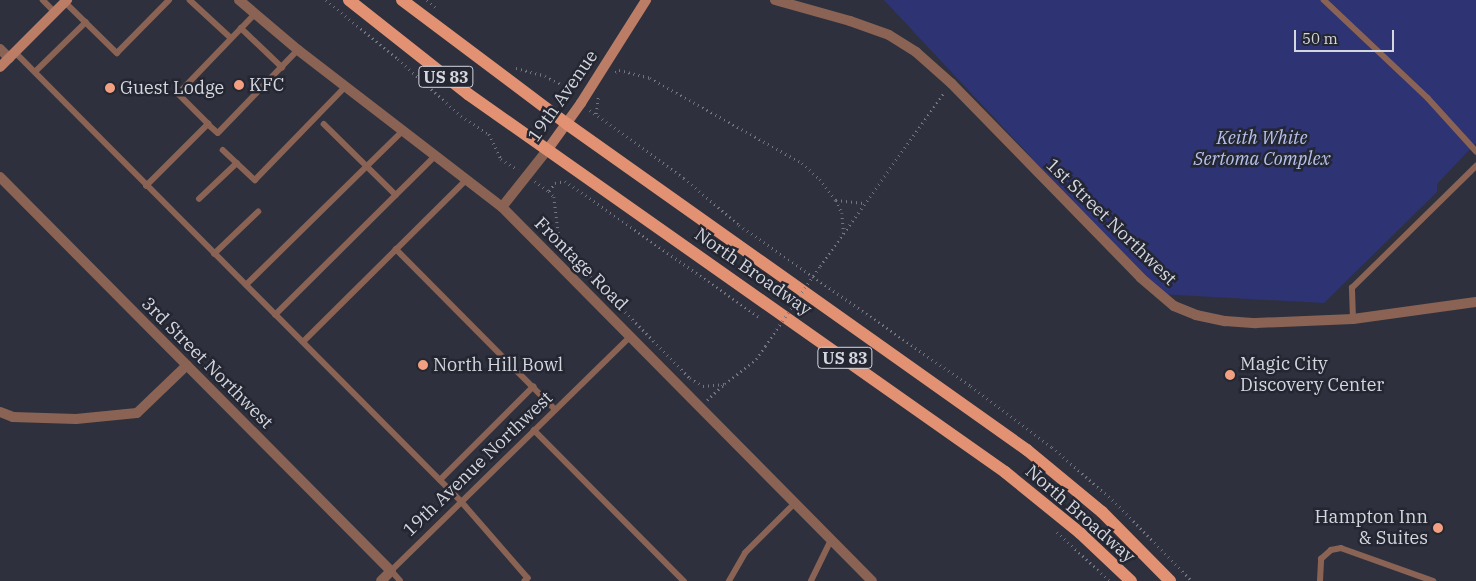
<!DOCTYPE html>
<html>
<head>
<meta charset="utf-8">
<style>
	body { margin:0 }
	#map { position:relative; width:1476px; height:581px; overflow:hidden; background:#2e313d; font-family:"IBM Plex Serif",serif }
	div>[style] { position:absolute }
	[style*='--x'] { left:calc(var(--x)*1px); top:calc(var(--y)*1px); width:calc(var(--w)*1px); rotate:calc(var(--a)*1deg) }
	.green>* { inset:0; background:#2d3373 }
	.path>* { height:2.5px; margin-top:-1.25px; transform-origin:0; background:repeating-linear-gradient(90deg,#737580 0 1px,transparent 0 5px) }
	.lane>* { height:5.5px; margin:-2.75px; padding:0 2.75px; transform-origin:2.75px; border-radius:2.75px; background:#8a6354 }
	.street>* { height:10px; margin:-5px; padding:0 5px; transform-origin:5px; border-radius:5px; background:#8a6354 }
	.secondary>* { height:10px; margin:-5px; padding:0 5px; transform-origin:5px; border-radius:5px; background:#bc7d66 }
	.primary>* { height:12px; margin:-6px; padding:0 6px; transform-origin:6px; border-radius:6px; background:#e29273 }
	.path-bridge>* { height:2.5px; margin-top:-1.25px; transform-origin:0; background:repeating-linear-gradient(90deg,#737580 0 1px,transparent 0 5px) }
	.dots>* { width:14px; height:14px; translate:-50% -50%; box-sizing:border-box; border:2px solid #242732; border-radius:50% }
	span { translate:-50% -50%; white-space:nowrap; text-align:center; line-height:1.15; -webkit-text-stroke:5px #242732; paint-order:stroke }
	.shield-label span { padding:1px 4px; background:#242732; border:1px solid; border-radius:4px; -webkit-text-stroke-width:0 }
	.shield-label { font-size:16px; color:#d5d7df; font-weight:700 }
	.poi-label { font-size:18px; color:#d5d7df }
	.left { translate:0 -50%; text-align:left }
	.right { translate:-100% -50%; text-align:right }
	.street-label { font-size:18px; color:#d5d7df }
	.park-label { font-size:18px; color:#b7c1ec; font-style:italic }
	.scale { position:absolute; left:1294px; top:30px; width:100px; height:22px; box-sizing:border-box; border:2px solid #d5d7df; border-top:0; padding-left:6px; font-size:15px; line-height:18px; white-space:nowrap; color:#d5d7df; -webkit-text-stroke:4px #242732; paint-order:stroke }
</style>
</head>
<body>
<div id="map">
	<div class="green">
		<i style="clip-path:polygon(884px 0,1476px 0,1476px 143px,1437px 184px,1437px 192px,1324px 303px,1159px 294px)"></i>
	</div>
	<div class="path">
		<i style="--x:326;--y:0;--w:93;--a:39.3"></i>
		<i style="--x:398;--y:59;--w:85;--a:42.1"></i>
		<i style="--x:461;--y:116;--w:33;--a:33"></i>
		<i style="--x:489;--y:134;--w:28;--a:64"></i>
		<i style="--x:501;--y:159;--w:20;--a:33"></i>
		<i style="--x:427;--y:0;--w:11;--a:41"></i>
		<i style="--x:516;--y:68;--w:30;--a:15"></i>
		<i style="--x:545;--y:76;--w:16;--a:27"></i>
		<i style="--x:559;--y:83;--w:18;--a:45"></i>
		<i style="--x:615;--y:72;--w:4;--a:-27"></i>
		<i style="--x:619;--y:70;--w:32;--a:14"></i>
		<i style="--x:650;--y:78;--w:174;--a:29.2"></i>
		<i style="--x:802;--y:163;--w:24;--a:42"></i>
		<i style="--x:820;--y:179;--w:26;--a:53"></i>
		<i style="--x:836;--y:200;--w:14;--a:65"></i>
		<i style="--x:842;--y:213;--w:21;--a:85"></i>
		<i style="--x:590;--y:110;--w:116;--a:35.9"></i>
		<i style="--x:684;--y:178;--w:72;--a:40.5"></i>
		<i style="--x:739;--y:225;--w:282;--a:34.8"></i>
		<i style="--x:971;--y:386;--w:101;--a:37"></i>
		<i style="--x:1052;--y:447;--w:85;--a:41.2"></i>
		<i style="--x:1116;--y:503;--w:109;--a:45.7"></i>
		<i style="--x:596;--y:114;--w:17;--a:-83"></i>
		<i style="--x:535;--y:181;--w:17;--a:36"></i>
		<i style="--x:549;--y:191;--w:10;--a:-53"></i>
		<i style="--x:555;--y:183;--w:10;--a:-11"></i>
		<i style="--x:565;--y:181;--w:239;--a:35"></i>
		<i style="--x:549;--y:191;--w:8;--a:50"></i>
		<i style="--x:554;--y:197;--w:40;--a:82.9"></i>
		<i style="--x:559;--y:237;--w:16;--a:63"></i>
		<i style="--x:566;--y:251;--w:177;--a:45.7"></i>
		<i style="--x:690;--y:378;--w:15;--a:32"></i>
		<i style="--x:703;--y:386;--w:22;--a:-5"></i>
		<i style="--x:725;--y:384;--w:40;--a:-39"></i>
		<i style="--x:756;--y:359;--w:16;--a:-55"></i>
		<i style="--x:836;--y:200;--w:30;--a:6"></i>
		<i style="--x:820;--y:266;--w:213;--a:-54.4"></i>
		<i style="--x:707;--y:400;--w:22;--a:-43"></i>
		<i style="--x:1057;--y:532;--w:72;--a:42.8"></i>
	</div>
	<div class="lane">
		<i style="--x:43;--y:0;--w:17;--a:45"></i>
		<i style="--x:190;--y:0;--w:56;--a:42.8"></i>
		<i style="--x:1324;--y:0;--w:143;--a:43.3"></i>
		<i style="--x:1428;--y:98;--w:72;--a:47.8"></i>
		<i style="--x:65;--y:2;--w:73;--a:44.4"></i>
		<i style="--x:117;--y:53;--w:74;--a:-45.5"></i>
		<i style="--x:241;--y:28;--w:57;--a:43.6"></i>
		<i style="--x:15;--y:52;--w:633;--a:45.19"></i>
		<i style="--x:461;--y:501;--w:102;--a:49"></i>
		<i style="--x:528;--y:578;--w:4;--a:135"></i>
		<i style="--x:35;--y:72;--w:71;--a:-44.4"></i>
		<i style="--x:208;--y:124;--w:13;--a:42"></i>
		<i style="--x:218;--y:133;--w:115;--a:-46.1"></i>
		<i style="--x:324;--y:124;--w:101;--a:44.6"></i>
		<i style="--x:223;--y:150;--w:44;--a:43.2"></i>
		<i style="--x:255;--y:180;--w:131;--a:-45.9"></i>
		<i style="--x:146;--y:186;--w:88;--a:-45"></i>
		<i style="--x:208;--y:124;--w:42;--a:-135"></i>
		<i style="--x:178;--y:94;--w:111;--a:-46.1"></i>
		<i style="--x:199;--y:199;--w:52;--a:-43.5"></i>
		<i style="--x:396;--y:249;--w:226;--a:45.2"></i>
		<i style="--x:214;--y:254;--w:61;--a:-43.7"></i>
		<i style="--x:246;--y:285;--w:221;--a:-44.5"></i>
		<i style="--x:275;--y:315;--w:227;--a:-44.8"></i>
		<i style="--x:1353;--y:319;--w:31;--a:-92"></i>
		<i style="--x:1352;--y:288;--w:174;--a:-44.5"></i>
		<i style="--x:303;--y:342;--w:231;--a:-44.8"></i>
		<i style="--x:534;--y:430;--w:213;--a:45.2"></i>
		<i style="--x:440;--y:480;--w:132;--a:-45"></i>
		<i style="--x:400;--y:581;--w:13;--a:-132"></i>
		<i style="--x:391;--y:571;--w:334;--a:-44.4"></i>
		<i style="--x:729;--y:581;--w:32;--a:-60"></i>
		<i style="--x:745;--y:553;--w:71;--a:-45"></i>
		<i style="--x:811;--y:581;--w:46;--a:-64"></i>
		<i style="--x:1320;--y:581;--w:22;--a:-87"></i>
		<i style="--x:1321;--y:559;--w:13;--a:-42"></i>
		<i style="--x:1331;--y:550;--w:10;--a:-11"></i>
		<i style="--x:1341;--y:548;--w:98;--a:19.7"></i>
	</div>
	<div class="street">
		<i style="--x:239;--y:0;--w:77;--a:40.3"></i>
		<i style="--x:298;--y:50;--w:257;--a:37.6"></i>
		<i style="--x:502;--y:207;--w:526;--a:45.31"></i>
		<i style="--x:775;--y:0;--w:78;--a:15.6"></i>
		<i style="--x:850;--y:21;--w:41;--a:19.7"></i>
		<i style="--x:889;--y:35;--w:32;--a:32"></i>
		<i style="--x:916;--y:52;--w:47;--a:41.5"></i>
		<i style="--x:951;--y:83;--w:272;--a:45.7"></i>
		<i style="--x:1141;--y:278;--w:43;--a:40.3"></i>
		<i style="--x:1174;--y:306;--w:24;--a:22"></i>
		<i style="--x:1196;--y:315;--w:30;--a:12"></i>
		<i style="--x:1225;--y:321;--w:31;--a:4"></i>
		<i style="--x:1256;--y:323;--w:97;--a:-2.4"></i>
		<i style="--x:1353;--y:319;--w:124;--a:-7.9"></i>
		<i style="--x:0;--y:49;--w:13;--a:45"></i>
		<i style="--x:0;--y:177;--w:555;--a:45.22"></i>
		<i style="--x:391;--y:571;--w:14;--a:135"></i>
		<i style="--x:502;--y:207;--w:74;--a:-51.6"></i>
		<i style="--x:0;--y:412;--w:14;--a:21"></i>
		<i style="--x:13;--y:417;--w:63;--a:1.8"></i>
		<i style="--x:76;--y:419;--w:61;--a:-5.6"></i>
		<i style="--x:137;--y:413;--w:69;--a:-43.8"></i>
	</div>
	<div class="secondary">
		<i style="--x:0;--y:67;--w:95;--a:-45"></i>
		<i style="--x:548;--y:149;--w:57;--a:-54.3"></i>
		<i style="--x:581;--y:103;--w:122;--a:-57.7"></i>
	</div>
	<div class="primary">
		<i style="--x:349;--y:0;--w:152;--a:38.3"></i>
		<i style="--x:468;--y:94;--w:657;--a:35.14"></i>
		<i style="--x:1005;--y:472;--w:97;--a:39.1"></i>
		<i style="--x:1080;--y:533;--w:70;--a:43.3"></i>
		<i style="--x:402;--y:0;--w:206;--a:36.9"></i>
		<i style="--x:567;--y:124;--w:564;--a:35.33"></i>
		<i style="--x:1027;--y:450;--w:97;--a:39.6"></i>
		<i style="--x:1102;--y:512;--w:97;--a:45.4"></i>
	</div>
	<div class="path-bridge">
		<i style="--x:765;--y:346;--w:97;--a:-55.5"></i>
	</div>
	<div class="dots">
		<i style="left:239px;top:85px;background:#f2a081"></i>
		<i style="left:110px;top:88px;background:#f2a081"></i>
		<i style="left:423px;top:365px;background:#f2a081"></i>
		<i style="left:1230px;top:375px;background:#f2a081"></i>
		<i style="left:1438px;top:528px;background:#f2a081"></i>
	</div>
	<div class="shield-label">
		<span style="left:446px;top:77px">US 83</span>
		<span style="left:845px;top:358px">US 83</span>
	</div>
	<div class="poi-label">
		<span class="left" style="left:249px;top:85px">KFC</span>
		<span class="left" style="left:120px;top:88px">Guest Lodge</span>
		<span class="left" style="left:433px;top:365px">North Hill Bowl</span>
		<span class="left" style="left:1240px;top:375px">Magic City<br>Discovery Center</span>
		<span class="right" style="left:1428px;top:528px">Hampton Inn<br>&amp; Suites</span>
	</div>
	<div class="street-label">
		<span style="left:563px;top:96px;rotate:-55deg">19th Avenue</span>
		<span style="left:1111px;top:222px;rotate:44deg">1st Street Northwest</span>
		<span style="left:581px;top:264px;rotate:45deg">Frontage Road</span>
		<span style="left:753px;top:272px;rotate:35deg">North Broadway</span>
		<span style="left:207px;top:363px;rotate:45deg">3rd Street Northwest</span>
		<span style="left:478px;top:464px;rotate:-44deg">19th Avenue Northwest</span>
		<span style="left:1080px;top:514px;rotate:41deg">North Broadway</span>
	</div>
	<div class="park-label">
		<span style="left:1262px;top:149px">Keith White<br>Sertoma Complex</span>
	</div>
	<div class="scale">50 m</div>
</div>
</body>
</html>
